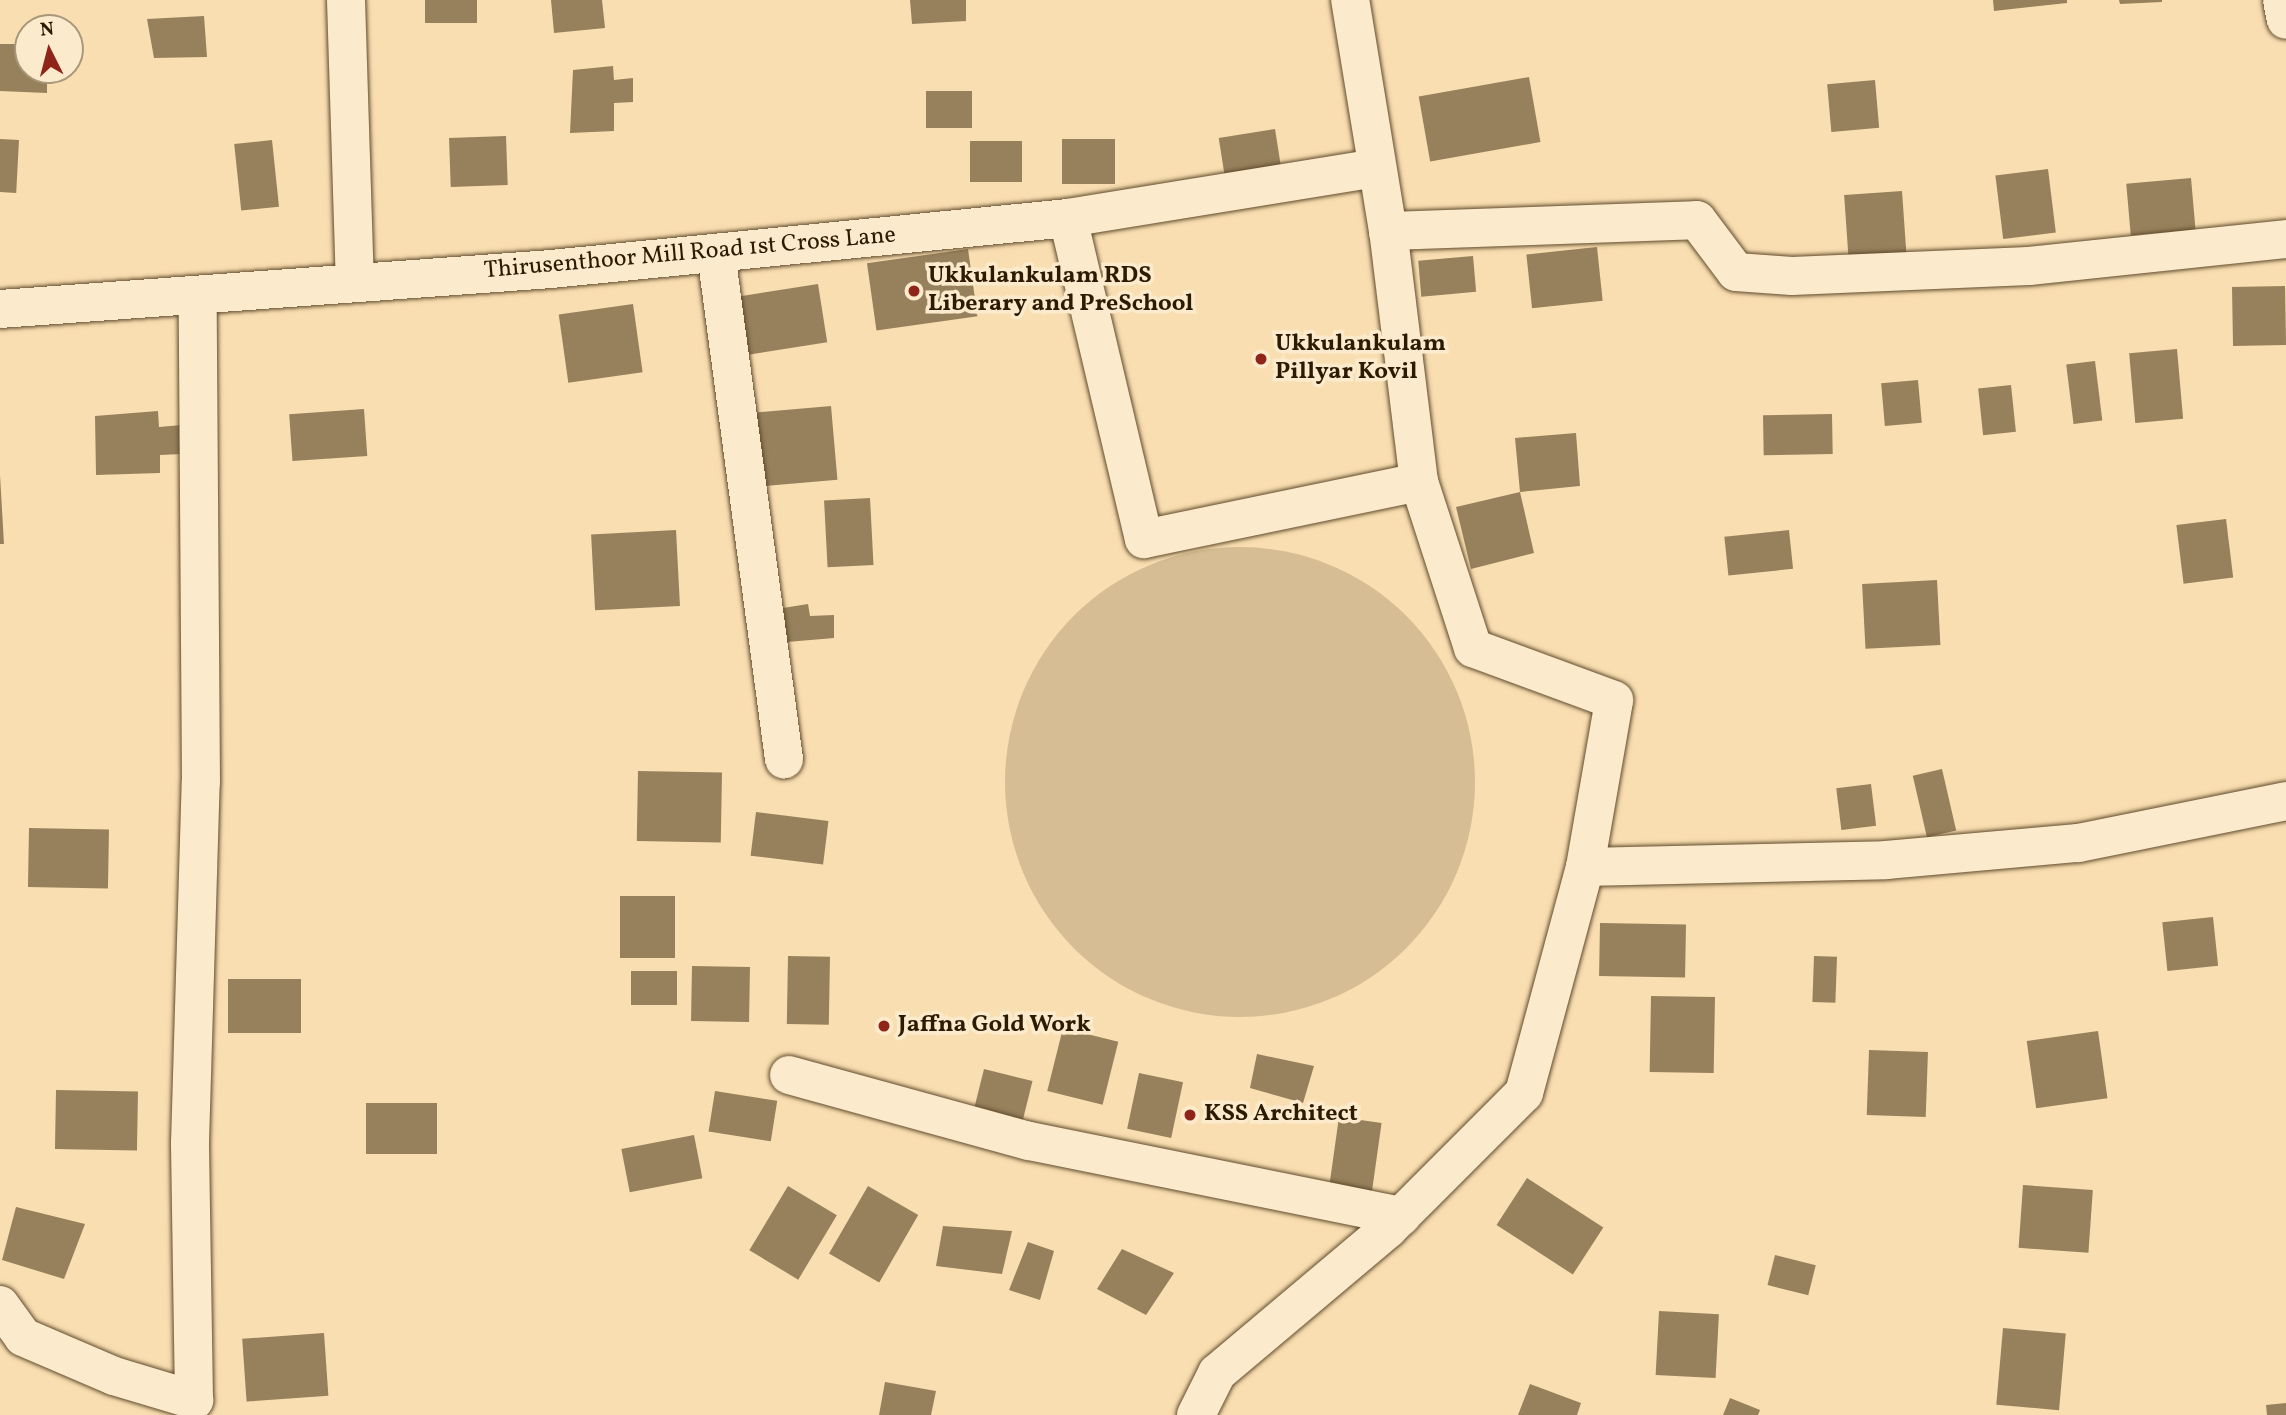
<!DOCTYPE html>
<html>
<head>
<meta charset="utf-8">
<style>
	body { margin:0 }
	#map { position:relative; width:2286px; height:1415px; overflow:hidden; background:#f9deb1; font-family:Vollkorn,serif }
	div>[style] { position:absolute }
	[style*='--x'] { left:calc(var(--x)*1px); top:calc(var(--y)*1px); width:calc(var(--w)*1px); rotate:calc(var(--a)*1deg) }
	.green>* { inset:0; background:#d6bd93 }
	.round { border-radius:50% }
	.building>* { inset:0; background:#97805c; transform-origin:0 0 }
	.roads { filter:drop-shadow(0 0 2px #604b2c) drop-shadow(0 0 2px #604b2c) }
	.minor>* { height:38px; margin:-19px; padding:0 19px; transform-origin:19px; border-radius:19px; background:#fbeacc }
	.dots>* { width:19px; height:19px; translate:-50% -50%; box-sizing:border-box; border:4px solid #fbeacc; border-radius:50% }
	span { translate:-50% -50%; white-space:nowrap; text-align:center; line-height:1.15; -webkit-text-stroke:7px #fbeacc; paint-order:stroke }
	.street-label { font-size:24px; color:#2d1a00 }
	.poi-label { font-size:24px; color:#2d1a00; font-weight:700 }
	.left { translate:0 -50%; text-align:left }
	.north { position:absolute; left:14px; top:14px; width:70px; height:70px; box-sizing:border-box; background:#fbeacc; border:2px solid #a9977a; border-radius:50%; rotate:354deg; font-size:19px; font-weight:700; line-height:28px; text-align:center; color:#2d1a00 }
	.north::after { content:''; display:block; margin:auto; width:24px; height:32px; background:#8f2418; clip-path:polygon(50% 0,100% 100%,50% 72%,0 100%) }
</style>
</head>
<body>
<div id="map">
	<div class="green">
		<i class="round" style="left:1005px;top:547px;width:470px;height:470px"></i>
	</div>
	<div class="building">
		<i style="left:425px;top:0;width:52px;height:23px"></i>
		<i style="clip-path:polygon(551px 0,602px 0,605px 28px,554px 33px)"></i>
		<i style="clip-path:polygon(910px 0,966px 0,966px 21px,912px 24px)"></i>
		<i style="clip-path:polygon(1993px 0,2067px 0,2067px 3px,1994px 11px)"></i>
		<i style="clip-path:polygon(2119px 0,2162px 0,2162px 2px,2120px 4px)"></i>
		<i style="clip-path:polygon(204px 16px,207px 57px,154px 58px,147px 19px)"></i>
		<i style="clip-path:polygon(0 44px,28px 44px,28px 70px,47px 70px,47px 93px,0 91px)"></i>
		<i style="clip-path:polygon(613px 66px,614px 80px,633px 78px,633px 102px,614px 103px,614px 131px,570px 133px,573px 70px)"></i>
		<i style="left:1529px;top:77px;width:66px;height:112px;rotate:80deg"></i>
		<i style="left:1875px;top:80px;width:48px;height:48px;rotate:85deg"></i>
		<i style="left:972px;top:91px;width:37px;height:46px;rotate:90deg"></i>
		<i style="left:1275px;top:129px;width:40px;height:57px;rotate:81deg"></i>
		<i style="left:506px;top:136px;width:49px;height:57px;rotate:88deg"></i>
		<i style="left:0;top:139px;width:19px;height:53px;rotate:3deg"></i>
		<i style="left:1062px;top:139px;width:53px;height:45px"></i>
		<i style="left:272px;top:140px;width:67px;height:38px;rotate:84deg"></i>
		<i style="left:1022px;top:141px;width:41px;height:52px;rotate:90deg"></i>
		<i style="left:2048px;top:169px;width:64px;height:53px;rotate:83deg"></i>
		<i style="left:2191px;top:178px;width:52px;height:65px;rotate:85deg"></i>
		<i style="left:1902px;top:191px;width:65px;height:58px;rotate:86deg"></i>
		<i style="left:1597px;top:247px;width:54px;height:71px;rotate:84deg"></i>
		<i style="left:968px;top:249px;width:68px;height:102px;rotate:82deg"></i>
		<i style="left:1473px;top:256px;width:36px;height:55px;rotate:85deg"></i>
		<i style="left:818px;top:284px;width:59px;height:85px;rotate:81deg"></i>
		<i style="left:2285px;top:286px;width:59px;height:53px;rotate:89deg"></i>
		<i style="left:633px;top:304px;width:69px;height:75px;rotate:82deg"></i>
		<i style="left:2177px;top:349px;width:70px;height:48px;rotate:85deg"></i>
		<i style="left:2095px;top:361px;width:60px;height:29px;rotate:83deg"></i>
		<i style="left:1918px;top:380px;width:43px;height:37px;rotate:85deg"></i>
		<i style="left:2011px;top:385px;width:47px;height:33px;rotate:84deg"></i>
		<i style="left:831px;top:406px;width:74px;height:80px;rotate:85deg"></i>
		<i style="left:364px;top:409px;width:47px;height:75px;rotate:86deg"></i>
		<i style="clip-path:polygon(158px 411px,159px 427px,182px 425px,182px 454px,160px 455px,160px 473px,96px 475px,95px 416px)"></i>
		<i style="left:1832px;top:414px;width:40px;height:69px;rotate:89deg"></i>
		<i style="clip-path:polygon(1576px 433px,1580px 486px,1520px 492px,1534px 553px,1471px 569px,1456px 507px,1520px 492px,1515px 438px)"></i>
		<i style="clip-path:polygon(0 475px,4px 544px,0 544px)"></i>
		<i style="left:870px;top:498px;width:67px;height:46px;rotate:87deg"></i>
		<i style="left:2226px;top:519px;width:59px;height:50px;rotate:83deg"></i>
		<i style="left:676px;top:530px;width:76px;height:85px;rotate:87deg"></i>
		<i style="left:1789px;top:530px;width:39px;height:65px;rotate:84deg"></i>
		<i style="left:1937px;top:580px;width:65px;height:75px;rotate:87deg"></i>
		<i style="clip-path:polygon(808px 604px,810px 616px,834px 615px,834px 638px,787px 642px,783px 608px)"></i>
		<i style="left:1942px;top:769px;width:63px;height:30px;rotate:77deg"></i>
		<i style="left:638px;top:771px;width:84px;height:70px;rotate:1deg"></i>
		<i style="left:1871px;top:784px;width:42px;height:35px;rotate:83deg"></i>
		<i style="left:756px;top:812px;width:73px;height:44px;rotate:7deg"></i>
		<i style="left:29px;top:828px;width:80px;height:59px;rotate:1deg"></i>
		<i style="left:620px;top:896px;width:55px;height:62px"></i>
		<i style="left:2213px;top:917px;width:49px;height:51px;rotate:84deg"></i>
		<i style="left:1600px;top:923px;width:86px;height:53px;rotate:1deg"></i>
		<i style="left:788px;top:956px;width:42px;height:68px;rotate:1deg"></i>
		<i style="left:1814px;top:956px;width:23px;height:46px;rotate:2deg"></i>
		<i style="left:692px;top:966px;width:58px;height:55px;rotate:1deg"></i>
		<i style="left:631px;top:971px;width:46px;height:34px"></i>
		<i style="left:301px;top:979px;width:54px;height:73px;rotate:90deg"></i>
		<i style="left:1651px;top:996px;width:64px;height:76px;rotate:1deg"></i>
		<i style="left:1063px;top:1028px;width:57px;height:65px;rotate:14deg"></i>
		<i style="left:2098px;top:1031px;width:68px;height:72px;rotate:82deg"></i>
		<i style="left:1869px;top:1050px;width:59px;height:65px;rotate:2deg"></i>
		<i style="clip-path:polygon(1257px 1054px,1314px 1066px,1303px 1103px,1250px 1088px)"></i>
		<i style="left:984px;top:1069px;width:50px;height:41px;rotate:14deg"></i>
		<i style="left:1139px;top:1073px;width:45px;height:57px;rotate:12deg"></i>
		<i style="left:56px;top:1090px;width:82px;height:59px;rotate:1deg"></i>
		<i style="left:715px;top:1091px;width:63px;height:41px;rotate:9deg"></i>
		<i style="left:437px;top:1103px;width:51px;height:71px;rotate:90deg"></i>
		<i style="left:1339px;top:1117px;width:43px;height:69px;rotate:8deg"></i>
		<i style="left:694px;top:1135px;width:44px;height:74px;rotate:79deg"></i>
		<i style="left:1527px;top:1178px;width:91px;height:56px;rotate:33deg"></i>
		<i style="left:2023px;top:1185px;width:70px;height:63px;rotate:4deg"></i>
		<i style="left:788px;top:1186px;width:57px;height:75px;rotate:31deg"></i>
		<i style="left:868px;top:1186px;width:58px;height:78px;rotate:30deg"></i>
		<i style="clip-path:polygon(16px 1207px,85px 1224px,64px 1279px,2px 1260px)"></i>
		<i style="clip-path:polygon(943px 1226px,1012px 1231px,1002px 1274px,936px 1266px)"></i>
		<i style="clip-path:polygon(1028px 1242px,1054px 1251px,1040px 1300px,1009px 1290px)"></i>
		<i style="clip-path:polygon(1122px 1249px,1174px 1273px,1146px 1315px,1097px 1289px)"></i>
		<i style="left:1775px;top:1255px;width:42px;height:31px;rotate:14deg"></i>
		<i style="left:1659px;top:1311px;width:60px;height:64px;rotate:3deg"></i>
		<i style="left:2003px;top:1328px;width:63px;height:77px;rotate:5deg"></i>
		<i style="left:324px;top:1333px;width:63px;height:82px;rotate:86deg"></i>
		<i style="clip-path:polygon(885px 1382px,936px 1391px,931px 1415px,879px 1415px)"></i>
		<i style="clip-path:polygon(1530px 1384px,1581px 1403px,1577px 1415px,1518px 1415px)"></i>
		<i style="clip-path:polygon(1730px 1398px,1760px 1410px,1758px 1415px,1723px 1415px)"></i>
		<i style="clip-path:polygon(2286px 1403px,2286px 1415px,2267px 1415px,2266px 1405px)"></i>
	</div>
	<div class="roads">
		<div class="minor">
			<i style="--x:346;--y:0;--w:283;--a:88.2"></i>
			<i style="--x:2282;--y:0;--w:20;--a:79"></i>
			<i style="--x:1068;--y:218;--w:330;--a:76.7"></i>
			<i style="--x:1144;--y:539;--w:281;--a:-11.7"></i>
			<i style="--x:1388;--y:231;--w:309;--a:-2"></i>
			<i style="--x:1697;--y:220;--w:65;--a:53.1"></i>
			<i style="--x:1736;--y:272;--w:56;--a:4.1"></i>
			<i style="--x:1792;--y:276;--w:237;--a:-2.4"></i>
			<i style="--x:2029;--y:266;--w:258;--a:-6"></i>
			<i style="--x:716;--y:253;--w:511;--a:82.35"></i>
			<i style="--x:0;--y:309;--w:552;--a:-4.15"></i>
			<i style="--x:551;--y:269;--w:520;--a:-5.63"></i>
			<i style="--x:1068;--y:218;--w:312;--a:-9.2"></i>
			<i style="--x:1585;--y:867;--w:301;--a:-1.3"></i>
			<i style="--x:1886;--y:860;--w:193;--a:-5.1"></i>
			<i style="--x:2078;--y:843;--w:212;--a:-11.4"></i>
			<i style="--x:789;--y:1075;--w:249;--a:15.4"></i>
			<i style="--x:1029;--y:1141;--w:380;--a:11.4"></i>
			<i style="--x:0;--y:1305;--w:39;--a:54"></i>
			<i style="--x:23;--y:1337;--w:99;--a:23.2"></i>
			<i style="--x:114;--y:1376;--w:84;--a:16.7"></i>
			<i style="--x:194;--y:1400;--w:257;--a:-90.9"></i>
			<i style="--x:190;--y:1143;--w:361;--a:-88.3"></i>
			<i style="--x:201;--y:782;--w:487;--a:-90.4"></i>
			<i style="--x:1196;--y:1415;--w:47;--a:-63.4"></i>
			<i style="--x:1217;--y:1373;--w:224;--a:-40.1"></i>
			<i style="--x:1388;--y:1229;--w:192;--a:-45"></i>
			<i style="--x:1524;--y:1093;--w:234;--a:-74.9"></i>
			<i style="--x:1585;--y:867;--w:169;--a:-80.1"></i>
			<i style="--x:1614;--y:700;--w:150;--a:-159.8"></i>
			<i style="--x:1473;--y:648;--w:175;--a:-108"></i>
			<i style="--x:1419;--y:482;--w:253;--a:-97"></i>
			<i style="--x:1388;--y:231;--w:234;--a:-99.3"></i>
		</div>
	</div>
	<div class="dots">
		<i style="left:914px;top:291px;background:#8f2418"></i>
		<i style="left:1261px;top:359px;background:#8f2418"></i>
		<i style="left:884px;top:1026px;background:#8f2418"></i>
		<i style="left:1190px;top:1115px;background:#8f2418"></i>
	</div>
	<div class="street-label">
		<span style="left:690px;top:254px;rotate:-5deg">Thirusenthoor Mill Road 1st Cross Lane</span>
	</div>
	<div class="poi-label">
		<span class="left" style="left:928px;top:291px">Ukkulankulam RDS<br>Liberary and PreSchool</span>
		<span class="left" style="left:1275px;top:359px">Ukkulankulam<br>Pillyar Kovil</span>
		<span class="left" style="left:898px;top:1026px">Jaffna Gold Work</span>
		<span class="left" style="left:1204px;top:1115px">KSS Architect</span>
	</div>
	<div class="north">N</div>
</div>
</body>
</html>
